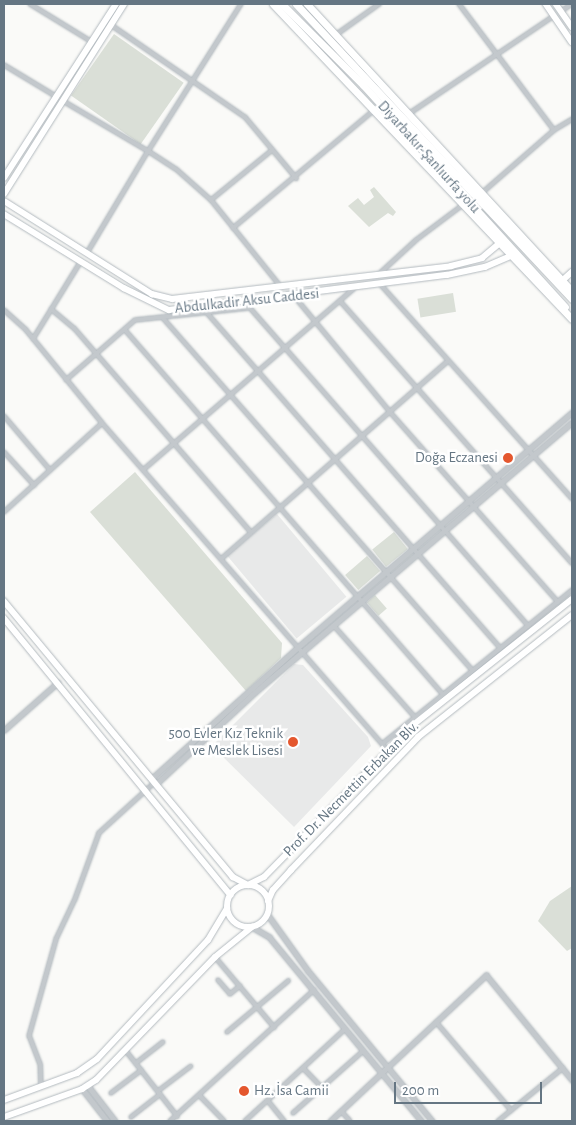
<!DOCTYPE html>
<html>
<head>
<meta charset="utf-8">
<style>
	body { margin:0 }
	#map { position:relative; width:576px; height:1125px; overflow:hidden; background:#fafaf8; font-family:"Alegreya Sans",sans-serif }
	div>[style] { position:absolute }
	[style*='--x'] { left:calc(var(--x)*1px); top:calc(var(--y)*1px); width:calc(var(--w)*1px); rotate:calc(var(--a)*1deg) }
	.built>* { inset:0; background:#e8e9e9; transform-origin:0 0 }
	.green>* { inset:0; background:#dadfd7; transform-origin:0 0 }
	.roads { filter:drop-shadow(0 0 1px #b3babf) drop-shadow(0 0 1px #b3babf) }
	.minor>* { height:4px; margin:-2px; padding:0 2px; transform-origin:2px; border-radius:2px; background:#c3c8cc }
	.tertiary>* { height:5px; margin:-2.5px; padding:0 2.5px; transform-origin:2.5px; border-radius:2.5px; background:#c3c8cc }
	.secondary>* { height:5.5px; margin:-2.75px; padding:0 2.75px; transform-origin:2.75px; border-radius:2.75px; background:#fff }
	.primary>* { height:6px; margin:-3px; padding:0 3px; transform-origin:3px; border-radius:3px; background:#fff }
	.primary>.ring { margin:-3px; padding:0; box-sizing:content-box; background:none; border:6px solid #fff; border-radius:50% }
	.trunk>* { height:7px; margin:-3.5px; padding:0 3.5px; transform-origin:3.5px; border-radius:3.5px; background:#fff }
	.dots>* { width:14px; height:14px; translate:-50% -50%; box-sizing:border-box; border:2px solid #fff; border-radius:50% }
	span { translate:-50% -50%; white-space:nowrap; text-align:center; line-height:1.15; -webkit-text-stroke:5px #fff; paint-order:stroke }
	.street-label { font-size:15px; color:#657683 }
	.poi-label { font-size:15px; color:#657683 }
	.right { translate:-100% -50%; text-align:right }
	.left { translate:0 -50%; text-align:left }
	.frame { position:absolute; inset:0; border:5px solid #657683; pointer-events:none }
	.scale { position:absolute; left:394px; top:1082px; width:148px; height:22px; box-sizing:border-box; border:2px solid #657683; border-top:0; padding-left:6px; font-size:15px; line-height:18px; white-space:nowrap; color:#657683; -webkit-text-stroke:4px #fff; paint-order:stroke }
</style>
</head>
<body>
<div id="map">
	<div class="built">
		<i style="left:277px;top:514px;width:108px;height:65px;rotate:50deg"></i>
		<i style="clip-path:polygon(294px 664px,303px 665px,368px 737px,371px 746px,294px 827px,212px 746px)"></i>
	</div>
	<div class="green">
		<i style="left:114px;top:34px;width:85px;height:75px;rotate:35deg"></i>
		<i style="clip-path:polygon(374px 187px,396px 212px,393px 216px,388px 213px,369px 227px,348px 206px,358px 198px,364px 205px,374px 197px,370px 190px)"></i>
		<i style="left:453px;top:293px;width:19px;height:36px;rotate:81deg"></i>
		<i style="clip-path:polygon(135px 472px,282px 643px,281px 658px,246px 691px,90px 512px)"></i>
		<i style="left:394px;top:532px;width:22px;height:28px;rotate:51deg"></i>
		<i style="left:367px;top:556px;width:20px;height:29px;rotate:49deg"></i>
		<i style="left:375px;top:595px;width:18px;height:11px;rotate:49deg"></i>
		<i style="clip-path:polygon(572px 886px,572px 948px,567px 951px,538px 921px,550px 901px)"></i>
	</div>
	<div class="roads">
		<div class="minor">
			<i style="--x:30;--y:4;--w:73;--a:31.5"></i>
			<i style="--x:241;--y:4;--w:174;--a:122.3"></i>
			<i style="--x:148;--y:151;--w:33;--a:33"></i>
			<i style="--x:176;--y:169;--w:47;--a:41.5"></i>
			<i style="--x:211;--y:200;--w:112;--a:51.2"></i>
			<i style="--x:459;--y:4;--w:158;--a:53"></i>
			<i style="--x:561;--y:11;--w:13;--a:-32"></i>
			<i style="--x:111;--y:25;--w:163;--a:34.5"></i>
			<i style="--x:245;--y:117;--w:80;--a:50.1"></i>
			<i style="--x:337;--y:34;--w:52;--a:-35.5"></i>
			<i style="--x:4;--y:65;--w:62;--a:31.1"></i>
			<i style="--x:63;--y:101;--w:99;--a:30.5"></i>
			<i style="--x:148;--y:151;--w:119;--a:120.9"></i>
			<i style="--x:410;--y:113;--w:174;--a:-34"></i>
			<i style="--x:483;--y:192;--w:94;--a:-41.1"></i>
			<i style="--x:554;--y:130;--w:21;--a:-31"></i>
			<i style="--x:211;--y:200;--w:79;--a:-39.3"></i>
			<i style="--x:233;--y:228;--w:184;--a:-39.9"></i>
			<i style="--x:379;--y:274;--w:50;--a:-42.6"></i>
			<i style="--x:416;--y:240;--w:60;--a:-36.9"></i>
			<i style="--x:380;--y:284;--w:288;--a:48.2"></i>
			<i style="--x:294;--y:296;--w:149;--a:50.4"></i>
			<i style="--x:389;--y:411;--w:255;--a:48.5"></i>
			<i style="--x:340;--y:301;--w:350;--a:48.5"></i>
			<i style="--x:51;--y:309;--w:30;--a:40"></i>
			<i style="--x:74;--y:328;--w:270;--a:49.1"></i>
			<i style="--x:4;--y:310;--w:30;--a:42"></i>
			<i style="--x:26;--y:330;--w:120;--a:50.7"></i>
			<i style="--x:102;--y:423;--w:434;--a:48.9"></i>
			<i style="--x:207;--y:313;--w:445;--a:48.8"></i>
			<i style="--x:162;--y:317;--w:470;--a:48.7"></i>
			<i style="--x:125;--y:330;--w:482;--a:48.9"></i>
			<i style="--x:33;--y:339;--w:92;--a:-58.4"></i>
			<i style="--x:66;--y:380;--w:91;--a:-41"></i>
			<i style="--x:135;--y:320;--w:116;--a:-6"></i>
			<i style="--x:250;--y:308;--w:422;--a:48.8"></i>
			<i style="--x:4;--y:416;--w:71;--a:49.6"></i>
			<i style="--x:4;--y:452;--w:45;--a:47.7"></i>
			<i style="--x:143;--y:470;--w:281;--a:-40.7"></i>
			<i style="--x:4;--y:512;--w:132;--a:-42.2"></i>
			<i style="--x:221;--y:559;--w:301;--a:-41.1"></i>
			<i style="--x:334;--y:626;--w:120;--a:48.4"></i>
			<i style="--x:382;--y:744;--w:245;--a:-39"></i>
			<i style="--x:215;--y:957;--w:92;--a:49.9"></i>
			<i style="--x:218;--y:980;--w:18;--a:49"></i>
			<i style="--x:230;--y:994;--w:13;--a:-39"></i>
			<i style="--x:436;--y:1022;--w:116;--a:49.6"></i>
			<i style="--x:227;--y:1032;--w:80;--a:-39.9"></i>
			<i style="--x:126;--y:1051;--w:83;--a:51.9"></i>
			<i style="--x:136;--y:1063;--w:34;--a:-38"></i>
			<i style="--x:303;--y:1068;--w:28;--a:46"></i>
			<i style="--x:41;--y:1087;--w:23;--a:-92"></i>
			<i style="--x:40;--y:1064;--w:30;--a:-111"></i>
			<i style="--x:29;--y:1036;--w:101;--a:-74.4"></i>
			<i style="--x:56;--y:939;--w:44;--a:-64.6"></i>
			<i style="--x:75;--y:899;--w:70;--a:-70"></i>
			<i style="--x:99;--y:833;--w:76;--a:-42.3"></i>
			<i style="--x:158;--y:1091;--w:41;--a:-37.1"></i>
			<i style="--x:111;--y:1093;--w:38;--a:-37"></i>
			<i style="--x:199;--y:1095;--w:36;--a:46"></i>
			<i style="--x:268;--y:1101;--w:26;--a:51"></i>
			<i style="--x:341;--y:1111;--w:13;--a:48"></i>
			<i style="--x:293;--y:1113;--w:94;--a:-41.5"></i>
			<i style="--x:131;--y:1117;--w:37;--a:-38"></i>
			<i style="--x:170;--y:1121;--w:195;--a:-42.3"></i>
			<i style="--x:245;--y:1121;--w:136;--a:-42.6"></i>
			<i style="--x:498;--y:1121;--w:84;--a:-39.2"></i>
		</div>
		<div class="tertiary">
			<i style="--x:4;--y:730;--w:72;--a:-41.6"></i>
			<i style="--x:152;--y:778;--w:196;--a:-41.9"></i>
			<i style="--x:298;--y:647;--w:361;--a:-40.6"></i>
			<i style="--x:156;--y:784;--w:135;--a:-42.9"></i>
			<i style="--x:255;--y:692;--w:416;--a:-40.4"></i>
			<i style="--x:267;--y:914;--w:70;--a:54.3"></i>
			<i style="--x:308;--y:971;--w:195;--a:50.4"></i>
			<i style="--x:252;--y:927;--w:20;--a:30"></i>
			<i style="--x:269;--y:937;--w:239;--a:50.4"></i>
			<i style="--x:88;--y:1086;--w:44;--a:52.4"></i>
			<i style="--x:82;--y:1089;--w:41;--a:52"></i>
			<i style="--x:330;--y:1121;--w:214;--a:-43.1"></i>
			<i style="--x:486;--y:975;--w:136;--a:50.7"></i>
		</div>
		<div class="secondary">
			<i style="--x:546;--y:4;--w:46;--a:55.6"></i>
			<i style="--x:556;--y:4;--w:28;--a:55"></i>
			<i style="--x:4;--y:178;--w:207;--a:-57.2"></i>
			<i style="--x:4;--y:194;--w:225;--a:-57.7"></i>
			<i style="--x:6;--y:202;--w:173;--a:32.2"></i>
			<i style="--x:152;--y:294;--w:21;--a:14"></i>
			<i style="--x:172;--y:299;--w:281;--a:-6.7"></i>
			<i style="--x:451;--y:266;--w:32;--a:-14"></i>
			<i style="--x:482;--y:258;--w:23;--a:-40"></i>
			<i style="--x:4;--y:214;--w:141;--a:31.7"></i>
			<i style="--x:124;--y:288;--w:50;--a:26.1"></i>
			<i style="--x:169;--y:310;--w:280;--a:-7.2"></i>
			<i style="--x:447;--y:275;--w:39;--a:-12"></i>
			<i style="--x:485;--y:267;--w:28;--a:-23"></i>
			<i style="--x:563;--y:280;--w:12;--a:-42"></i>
			<i style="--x:4;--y:601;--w:359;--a:50.3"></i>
			<i style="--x:233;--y:877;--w:17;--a:28"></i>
			<i style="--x:4;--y:618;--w:358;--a:50.7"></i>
		</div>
		<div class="primary">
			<i style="--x:248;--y:885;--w:18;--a:-27"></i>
			<i style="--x:264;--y:877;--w:213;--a:-45.6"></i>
			<i style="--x:413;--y:725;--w:203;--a:-38.4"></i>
			<i class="ring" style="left:227px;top:885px;width:36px;height:36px"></i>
			<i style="--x:268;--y:901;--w:12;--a:-66"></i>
			<i style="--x:273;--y:890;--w:27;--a:-48"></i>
			<i style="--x:291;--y:870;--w:184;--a:-46.3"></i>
			<i style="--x:418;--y:737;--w:196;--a:-38.4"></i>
			<i style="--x:4;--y:1100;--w:78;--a:-20.3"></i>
			<i style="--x:77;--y:1073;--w:24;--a:-35"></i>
			<i style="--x:97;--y:1059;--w:163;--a:-47"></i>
			<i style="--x:208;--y:940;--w:37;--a:-59"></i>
			<i style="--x:4;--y:1117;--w:83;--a:-19.7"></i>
			<i style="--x:82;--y:1089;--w:17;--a:-33"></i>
			<i style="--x:96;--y:1080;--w:171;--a:-45.9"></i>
			<i style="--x:215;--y:957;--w:48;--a:-39"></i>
		</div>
		<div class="trunk">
			<i style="--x:273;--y:4;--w:434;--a:46.5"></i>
			<i style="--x:282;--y:4;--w:115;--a:45"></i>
			<i style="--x:363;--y:85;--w:300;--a:47.7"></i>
			<i style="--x:296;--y:4;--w:404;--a:46.9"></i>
			<i style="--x:307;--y:4;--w:391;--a:47.3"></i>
		</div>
	</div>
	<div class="dots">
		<i style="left:508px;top:458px;background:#e4572e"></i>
		<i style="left:293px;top:742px;background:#e4572e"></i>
		<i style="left:244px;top:1091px;background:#e4572e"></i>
	</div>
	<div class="street-label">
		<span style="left:429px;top:157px;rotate:48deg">Diyarbakır-Şanlıurfa yolu</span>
		<span style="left:247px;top:301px;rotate:-6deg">Abdulkadir Aksu Caddesi</span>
		<span style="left:351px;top:789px;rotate:-45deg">Prof. Dr. Necmettin Erbakan Blv.</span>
	</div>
	<div class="poi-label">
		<span class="right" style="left:498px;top:458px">Doğa Eczanesi</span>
		<span class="right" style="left:283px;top:742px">500 Evler Kız Teknik<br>ve Meslek Lisesi</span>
		<span class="left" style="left:254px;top:1091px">Hz. İsa Camii</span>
	</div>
	<div class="frame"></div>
	<div class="scale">200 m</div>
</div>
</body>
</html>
